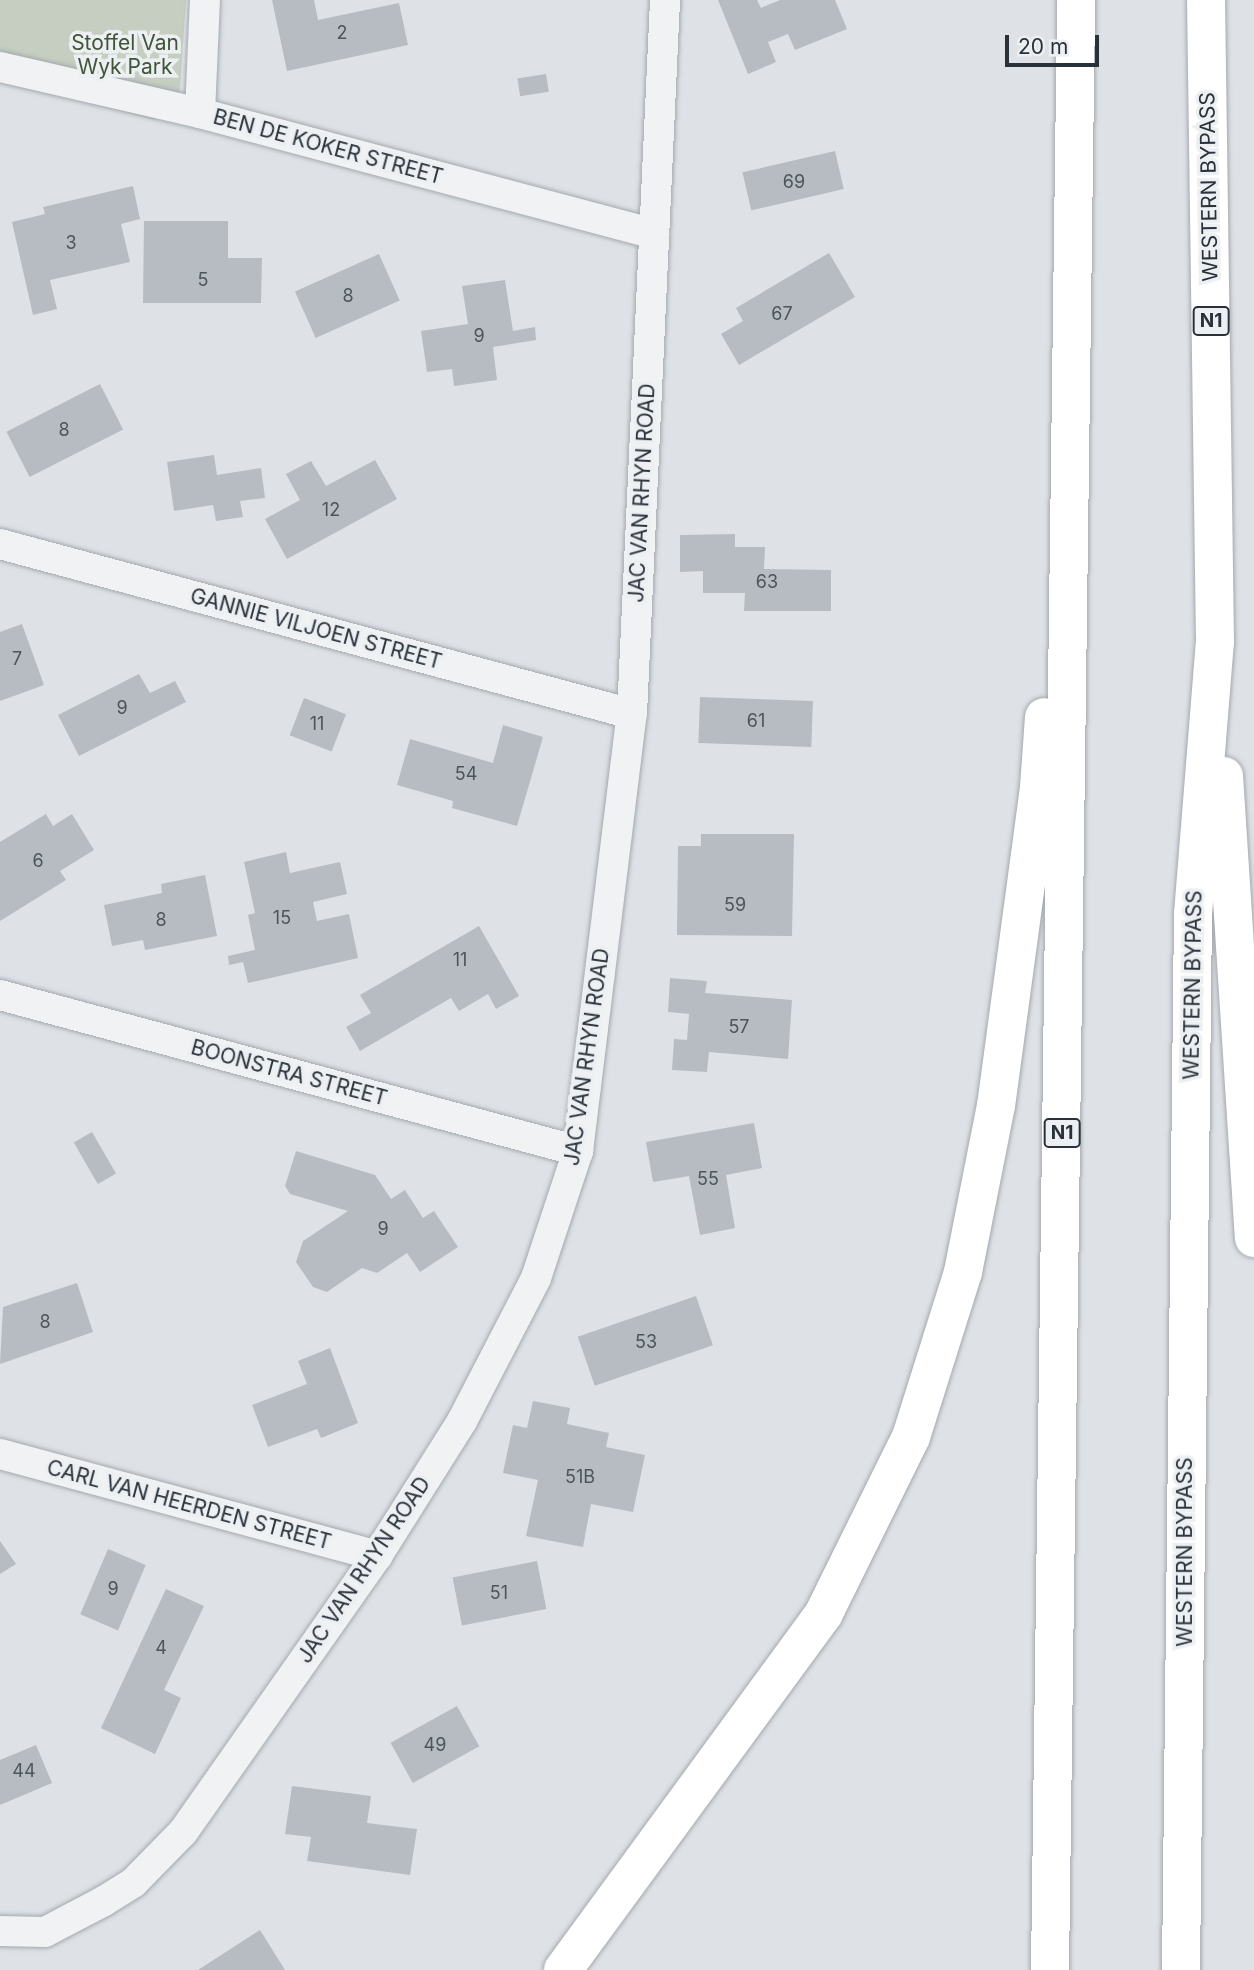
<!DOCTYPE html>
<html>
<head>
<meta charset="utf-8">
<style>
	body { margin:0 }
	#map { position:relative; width:1254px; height:1970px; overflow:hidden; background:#dee2e6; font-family:Inter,sans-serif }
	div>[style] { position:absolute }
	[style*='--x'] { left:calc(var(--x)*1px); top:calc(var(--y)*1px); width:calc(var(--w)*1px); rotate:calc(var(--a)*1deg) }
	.green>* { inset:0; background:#c5cec0 }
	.building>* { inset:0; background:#b6bcc2; transform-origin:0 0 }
	.roads { filter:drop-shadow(0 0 2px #a4a9af) drop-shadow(0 0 2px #a4a9af) }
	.minor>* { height:30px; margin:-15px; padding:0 15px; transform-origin:15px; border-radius:15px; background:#f0f2f4 }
	.motorway>* { height:38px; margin:-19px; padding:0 19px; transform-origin:19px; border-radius:19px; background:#fff }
	span { translate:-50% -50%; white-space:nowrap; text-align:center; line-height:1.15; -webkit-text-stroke:7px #edf0f3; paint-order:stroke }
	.number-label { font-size:18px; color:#4c545c }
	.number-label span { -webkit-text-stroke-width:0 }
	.shield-label span { padding:2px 5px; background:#edf0f3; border:2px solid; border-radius:5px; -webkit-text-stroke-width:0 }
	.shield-label { font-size:19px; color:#29313a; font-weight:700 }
	.park-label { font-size:21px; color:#415538 }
	.street-label { font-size:21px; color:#29313a }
	.scale { position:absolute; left:1005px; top:35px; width:94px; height:32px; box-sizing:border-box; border:4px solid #29313a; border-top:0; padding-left:9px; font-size:21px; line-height:24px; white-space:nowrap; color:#29313a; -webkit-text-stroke:5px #edf0f3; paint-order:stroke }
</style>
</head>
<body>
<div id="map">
	<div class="green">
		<i style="clip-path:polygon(0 0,186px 0,179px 104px,154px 120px,0 78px)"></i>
	</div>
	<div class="building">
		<i style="clip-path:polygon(272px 0,314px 0,318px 20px,399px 3px,408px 45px,287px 71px)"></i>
		<i style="clip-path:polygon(718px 0,757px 0,761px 8px,780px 0,835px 0,847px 29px,795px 50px,788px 34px,768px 42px,776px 62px,748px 74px)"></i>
		<i style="left:546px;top:74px;width:18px;height:29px;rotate:81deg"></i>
		<i style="left:835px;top:151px;width:39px;height:95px;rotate:77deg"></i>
		<i style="clip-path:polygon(133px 186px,140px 219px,121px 224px,130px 262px,50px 280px,57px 309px,33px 315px,12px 222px,45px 214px,43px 207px)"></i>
		<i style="clip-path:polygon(144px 221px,228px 221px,228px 258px,262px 258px,261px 303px,143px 303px)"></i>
		<i style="clip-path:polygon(829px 253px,855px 297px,739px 365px,721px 334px,743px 321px,736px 308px)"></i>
		<i style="left:379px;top:254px;width:51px;height:92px;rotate:66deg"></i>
		<i style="clip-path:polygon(505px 280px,513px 331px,535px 327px,536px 340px,493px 347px,497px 380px,454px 386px,452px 369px,427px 372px,421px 331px,468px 324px,462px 286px)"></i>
		<i style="left:100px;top:384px;width:51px;height:105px;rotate:63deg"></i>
		<i style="clip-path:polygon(214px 455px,217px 475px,261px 468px,265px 498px,240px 501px,243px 517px,216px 521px,213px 505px,174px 511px,167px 462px)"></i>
		<i style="clip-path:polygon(375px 460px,397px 499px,287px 559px,265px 519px,300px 500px,286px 474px,311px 461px,326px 486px)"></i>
		<i style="clip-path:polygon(735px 534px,735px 547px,765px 547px,764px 569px,831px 570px,831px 611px,744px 611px,745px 593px,703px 593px,703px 571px,680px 572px,680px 535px)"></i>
		<i style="clip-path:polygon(22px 624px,44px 685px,0 701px,0 632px)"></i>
		<i style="clip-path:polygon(139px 674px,150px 693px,175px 681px,186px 702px,79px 756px,58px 715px)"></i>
		<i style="left:700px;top:697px;width:113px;height:46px;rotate:2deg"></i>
		<i style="left:304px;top:698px;width:45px;height:40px;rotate:21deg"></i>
		<i style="clip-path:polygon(503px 725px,543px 737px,517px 826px,452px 808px,453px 801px,397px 785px,410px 739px,493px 763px)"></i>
		<i style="clip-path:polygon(46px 814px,53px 826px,72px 814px,94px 850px,60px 871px,66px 880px,0 921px,0 842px)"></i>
		<i style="clip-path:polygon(701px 834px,794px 834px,792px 936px,677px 935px,678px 846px,701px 846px)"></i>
		<i style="clip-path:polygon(286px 852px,290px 873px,340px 862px,347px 894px,313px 902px,317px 921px,349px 914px,358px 958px,248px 983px,243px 962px,229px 965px,228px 956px,255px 950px,248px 915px,255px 913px,244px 862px)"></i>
		<i style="clip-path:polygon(205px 875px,217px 936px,145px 950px,143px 940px,112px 946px,104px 905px,162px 893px,161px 884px)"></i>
		<i style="clip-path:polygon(479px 926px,519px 996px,496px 1009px,488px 994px,459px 1011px,451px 998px,360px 1051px,346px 1027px,371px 1013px,360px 995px)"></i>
		<i style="clip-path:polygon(670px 978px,707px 981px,705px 993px,792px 1000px,788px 1059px,709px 1052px,707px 1072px,672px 1070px,674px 1039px,687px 1040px,689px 1014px,668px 1012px)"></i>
		<i style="clip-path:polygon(754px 1123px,762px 1168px,726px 1175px,735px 1228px,700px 1235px,689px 1176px,653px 1182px,646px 1142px)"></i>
		<i style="left:92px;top:1132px;width:48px;height:21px;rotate:60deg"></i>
		<i style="clip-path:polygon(296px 1151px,375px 1175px,391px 1199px,405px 1190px,423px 1218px,434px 1211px,458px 1247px,420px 1272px,407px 1253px,377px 1273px,362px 1268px,327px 1292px,313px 1287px,296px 1262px,303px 1241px,348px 1211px,290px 1194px,285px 1186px)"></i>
		<i style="clip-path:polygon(77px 1283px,93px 1332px,0 1364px,3px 1307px)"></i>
		<i style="left:696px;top:1296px;width:52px;height:125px;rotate:71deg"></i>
		<i style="clip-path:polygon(330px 1348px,358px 1423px,321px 1438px,317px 1429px,268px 1447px,252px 1405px,307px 1384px,298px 1361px)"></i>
		<i style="clip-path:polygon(533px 1401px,570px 1408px,567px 1424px,609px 1433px,606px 1447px,645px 1455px,633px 1512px,591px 1504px,583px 1547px,526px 1536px,538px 1480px,503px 1473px,513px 1425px,527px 1428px)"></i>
		<i style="clip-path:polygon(0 1541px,16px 1564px,0 1574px)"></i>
		<i style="left:108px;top:1549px;width:41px;height:71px;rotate:23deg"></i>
		<i style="left:537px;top:1561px;width:49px;height:86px;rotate:79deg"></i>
		<i style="clip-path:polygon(166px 1589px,204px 1606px,164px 1690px,181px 1698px,155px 1754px,101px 1728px)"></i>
		<i style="left:457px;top:1706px;width:46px;height:76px;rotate:61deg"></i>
		<i style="clip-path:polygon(36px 1745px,52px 1783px,0 1805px,0 1760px)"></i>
		<i style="clip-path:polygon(292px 1786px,371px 1796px,367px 1823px,417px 1829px,410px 1875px,307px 1861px,311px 1837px,285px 1834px)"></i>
		<i style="clip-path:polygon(260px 1930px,285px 1970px,198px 1970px)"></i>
	</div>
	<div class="roads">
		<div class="minor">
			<i style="--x:0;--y:67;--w:205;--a:13"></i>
			<i style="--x:200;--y:113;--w:470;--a:14.9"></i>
			<i style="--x:200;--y:113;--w:113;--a:-87.5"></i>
			<i style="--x:0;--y:544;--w:654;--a:15.06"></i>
			<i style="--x:0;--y:995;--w:599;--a:15.1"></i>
			<i style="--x:0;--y:1454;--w:391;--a:15.1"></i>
			<i style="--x:0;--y:1931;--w:45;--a:1.3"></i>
			<i style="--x:45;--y:1932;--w:67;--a:-27.7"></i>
			<i style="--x:104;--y:1901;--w:34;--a:-32"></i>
			<i style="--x:133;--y:1883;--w:71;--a:-45.6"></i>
			<i style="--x:183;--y:1832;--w:337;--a:-54.9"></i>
			<i style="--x:377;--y:1556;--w:160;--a:-57.8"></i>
			<i style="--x:462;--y:1421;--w:161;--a:-62.6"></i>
			<i style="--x:536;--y:1278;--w:134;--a:-71.7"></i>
			<i style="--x:578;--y:1151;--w:440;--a:-83"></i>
			<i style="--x:632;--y:714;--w:715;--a:-87.35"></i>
		</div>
		<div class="motorway">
			<i style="--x:1224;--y:776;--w:463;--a:86.3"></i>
			<i style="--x:563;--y:1970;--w:442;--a:-53.8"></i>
			<i style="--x:824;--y:1613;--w:196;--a:-63.7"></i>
			<i style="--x:911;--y:1437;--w:173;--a:-72.5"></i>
			<i style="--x:963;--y:1272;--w:169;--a:-78.8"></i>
			<i style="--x:996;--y:1106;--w:322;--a:-82.3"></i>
			<i style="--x:1039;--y:787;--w:70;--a:-85.9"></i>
			<i style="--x:1050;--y:1970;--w:1970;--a:-89.24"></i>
			<i style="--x:1181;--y:1970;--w:1056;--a:-89.35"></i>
			<i style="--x:1193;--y:914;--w:273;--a:-85.4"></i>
			<i style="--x:1215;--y:642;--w:642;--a:-90.8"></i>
		</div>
	</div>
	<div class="number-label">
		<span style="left:342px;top:33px">2</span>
		<span style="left:794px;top:182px">69</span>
		<span style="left:71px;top:243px">3</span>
		<span style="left:203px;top:280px">5</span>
		<span style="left:348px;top:296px">8</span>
		<span style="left:782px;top:314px">67</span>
		<span style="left:479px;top:336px">9</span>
		<span style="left:64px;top:430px">8</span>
		<span style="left:331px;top:510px">12</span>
		<span style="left:767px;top:582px">63</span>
		<span style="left:17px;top:659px">7</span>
		<span style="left:122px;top:708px">9</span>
		<span style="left:756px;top:721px">61</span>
		<span style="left:317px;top:724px">11</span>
		<span style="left:466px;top:774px">54</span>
		<span style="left:38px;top:861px">6</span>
		<span style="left:735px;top:905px">59</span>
		<span style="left:282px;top:918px">15</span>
		<span style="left:161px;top:920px">8</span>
		<span style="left:460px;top:960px">11</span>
		<span style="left:739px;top:1027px">57</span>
		<span style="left:708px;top:1179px">55</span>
		<span style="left:383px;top:1229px">9</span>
		<span style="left:45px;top:1322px">8</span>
		<span style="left:646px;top:1342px">53</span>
		<span style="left:580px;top:1477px">51B</span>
		<span style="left:113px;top:1589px">9</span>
		<span style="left:499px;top:1593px">51</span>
		<span style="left:161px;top:1648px">4</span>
		<span style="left:435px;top:1745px">49</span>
		<span style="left:24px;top:1771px">44</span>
	</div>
	<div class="shield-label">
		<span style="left:1211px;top:321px">N1</span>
		<span style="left:1062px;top:1133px">N1</span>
	</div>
	<div class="park-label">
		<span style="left:125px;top:55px">Stoffel Van<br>Wyk Park</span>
	</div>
	<div class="street-label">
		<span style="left:328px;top:147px;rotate:15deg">BEN DE KOKER STREET</span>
		<span style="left:1209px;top:187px;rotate:-91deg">WESTERN BYPASS</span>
		<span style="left:642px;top:493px;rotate:-87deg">JAC VAN RHYN ROAD</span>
		<span style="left:316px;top:629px;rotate:15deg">GANNIE VILJOEN STREET</span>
		<span style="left:1193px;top:985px;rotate:-89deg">WESTERN BYPASS</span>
		<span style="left:587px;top:1057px;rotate:-82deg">JAC VAN RHYN ROAD</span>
		<span style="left:289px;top:1073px;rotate:15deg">BOONSTRA STREET</span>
		<span style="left:189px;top:1505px;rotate:15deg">CARL VAN HEERDEN STREET</span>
		<span style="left:1185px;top:1552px;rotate:-90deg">WESTERN BYPASS</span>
		<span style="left:364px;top:1570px;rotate:-56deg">JAC VAN RHYN ROAD</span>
	</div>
	<div class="scale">20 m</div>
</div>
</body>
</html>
